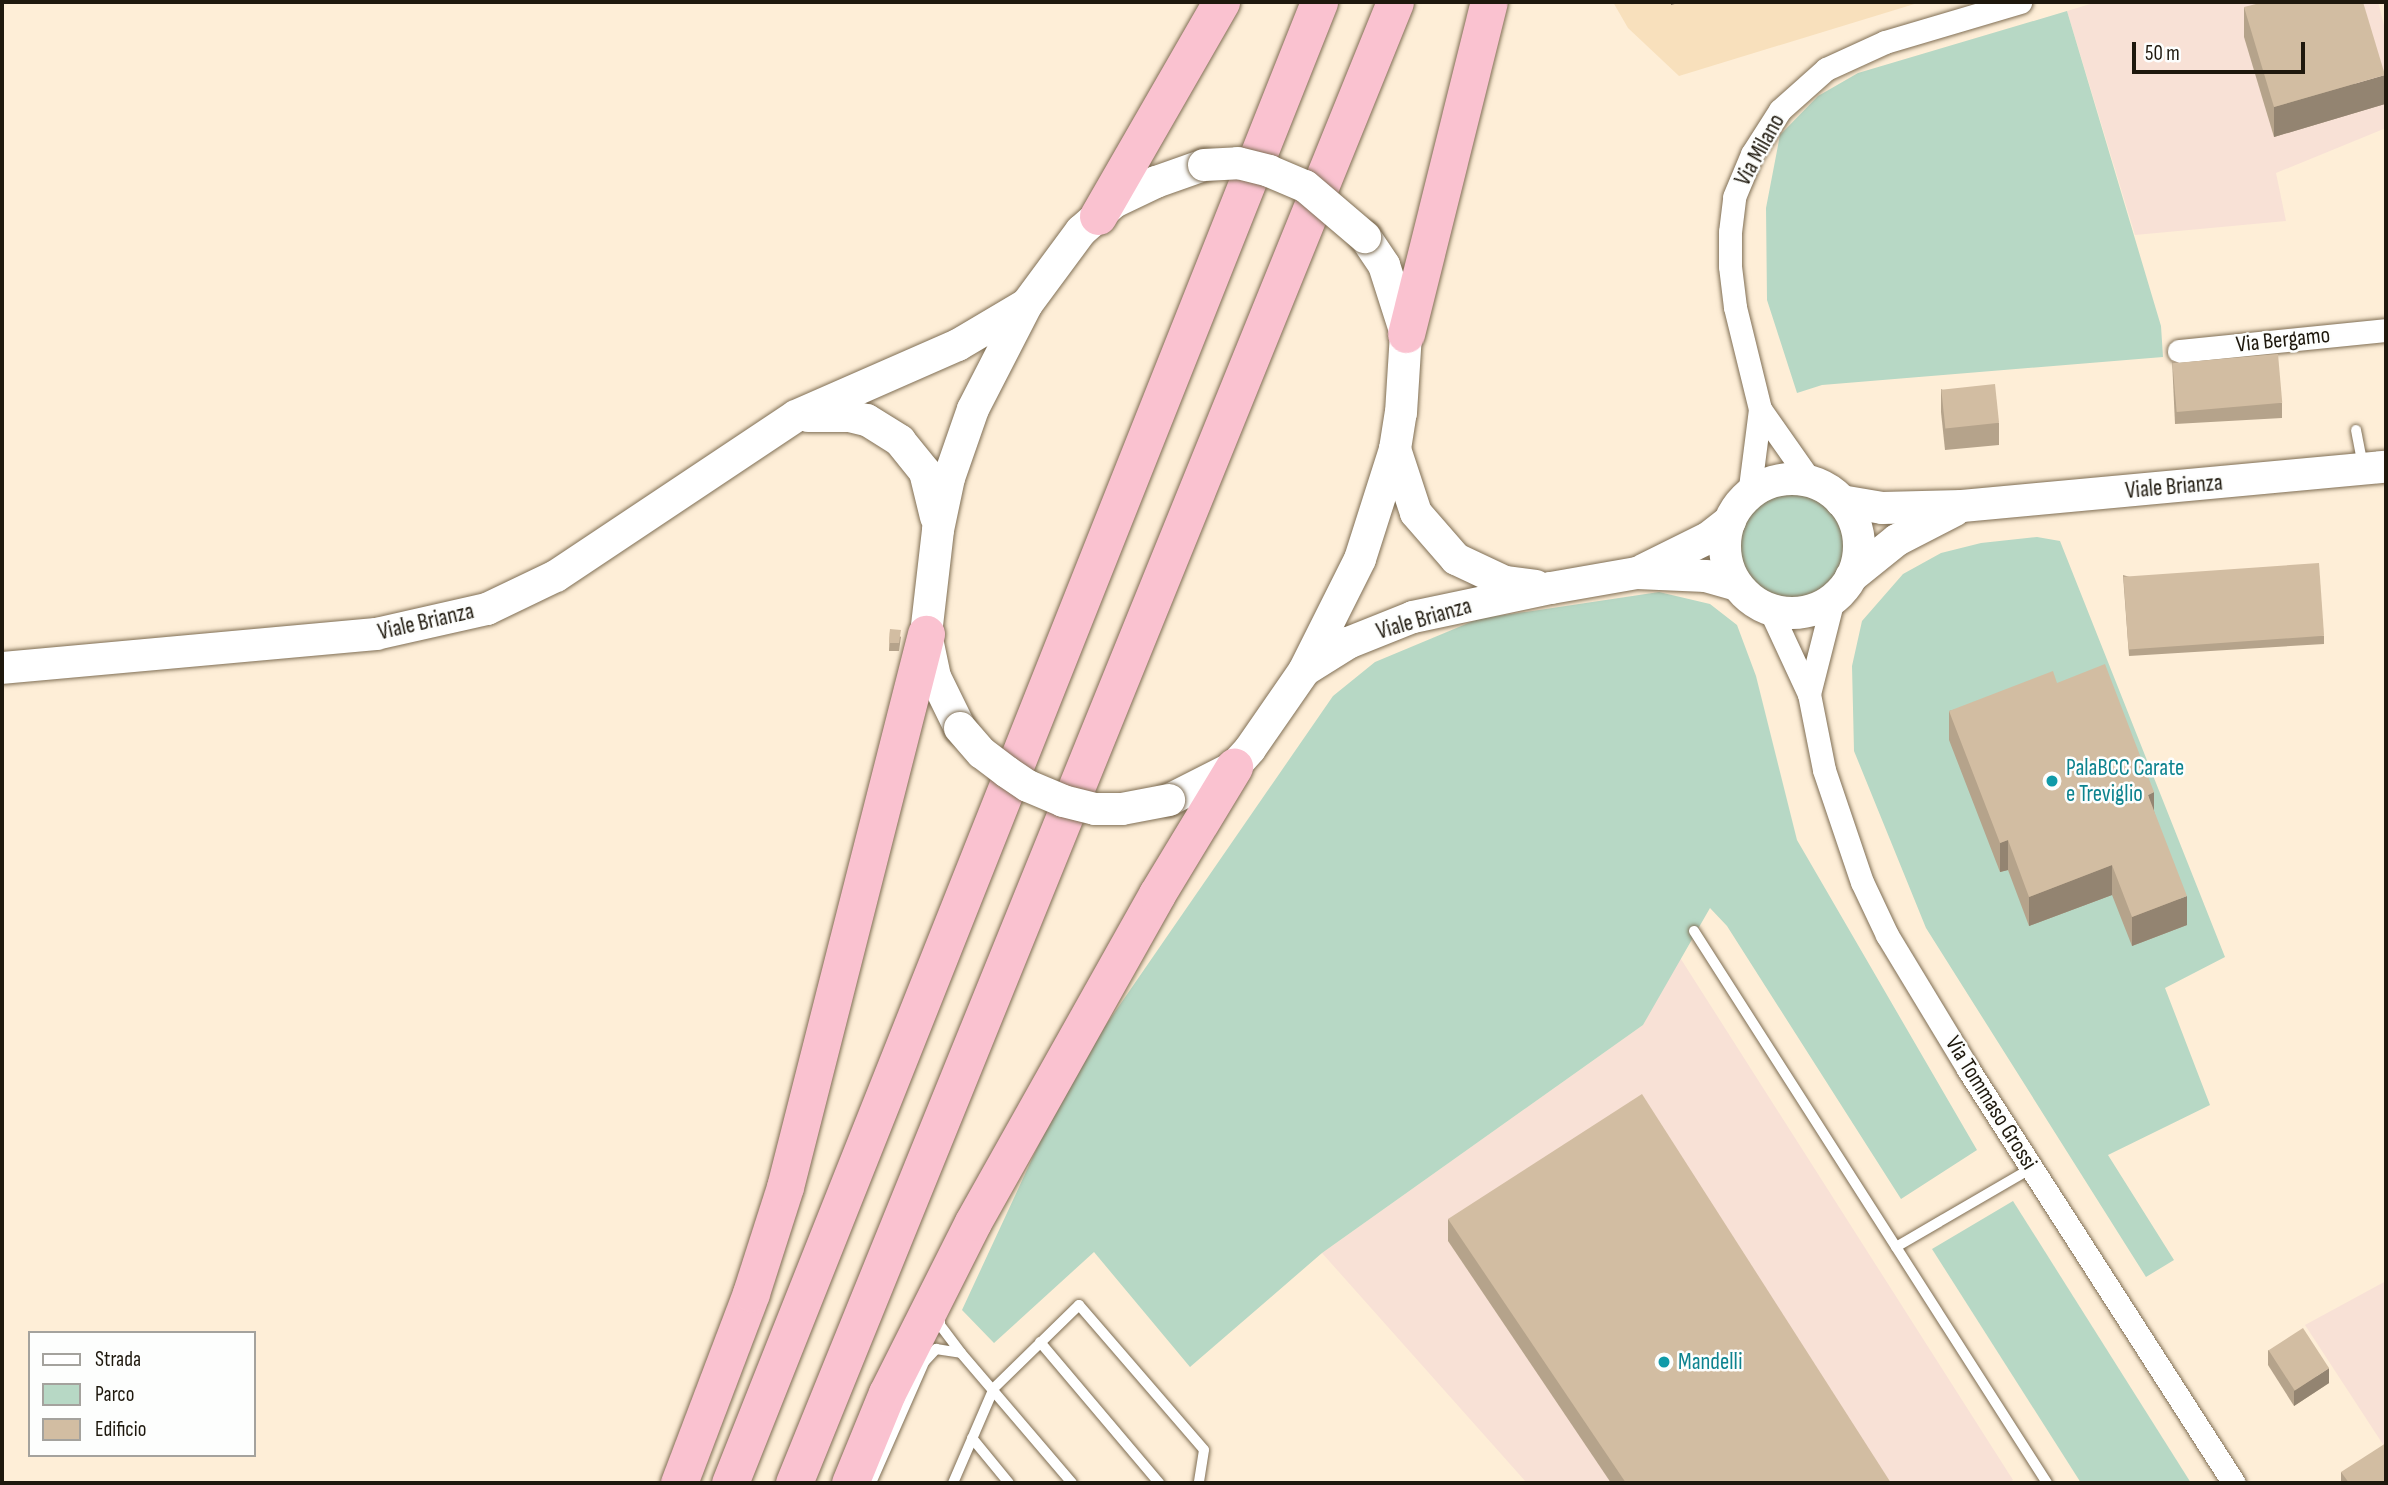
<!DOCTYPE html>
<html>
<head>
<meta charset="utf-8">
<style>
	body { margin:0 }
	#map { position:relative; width:2388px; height:1485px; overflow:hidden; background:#feeed7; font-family:"Sofia Sans Condensed",sans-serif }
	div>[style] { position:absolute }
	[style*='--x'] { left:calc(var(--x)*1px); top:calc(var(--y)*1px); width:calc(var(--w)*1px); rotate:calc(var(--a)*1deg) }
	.built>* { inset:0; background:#f8e0bc }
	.industrial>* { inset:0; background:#f8e1d6 }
	.green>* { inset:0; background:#b7d8c5 }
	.round { border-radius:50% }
	.roads { filter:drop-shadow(0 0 2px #7f6e54) drop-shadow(0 0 2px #7f6e54) }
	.service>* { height:10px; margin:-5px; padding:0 5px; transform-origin:5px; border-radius:5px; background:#fff }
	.minor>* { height:23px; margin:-11.5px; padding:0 11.5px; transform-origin:11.5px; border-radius:11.5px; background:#fff }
	.secondary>* { height:32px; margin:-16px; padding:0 16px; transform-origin:16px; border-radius:16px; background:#fff }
	.secondary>.ring { margin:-16px; padding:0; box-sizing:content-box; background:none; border:32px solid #fff; border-radius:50% }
	.trunk>* { height:37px; margin:-18.5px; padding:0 18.5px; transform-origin:18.5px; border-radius:18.5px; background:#fac2d0 }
	.bridges { filter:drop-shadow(0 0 2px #7f6e54) drop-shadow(0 0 2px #7f6e54) }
	.secondary-bridge>* { height:32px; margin:-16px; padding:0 16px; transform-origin:16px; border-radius:16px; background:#fff }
	.wall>* { inset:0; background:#b5a38b; transform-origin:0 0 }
	.shaded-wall>* { inset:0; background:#938471 }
	.building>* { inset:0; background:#d2bda2; transform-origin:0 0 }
	.dots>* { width:19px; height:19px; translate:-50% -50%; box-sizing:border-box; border:4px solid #fdfefd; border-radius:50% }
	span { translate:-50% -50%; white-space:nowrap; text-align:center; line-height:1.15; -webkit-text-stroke:5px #fdfefd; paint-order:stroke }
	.street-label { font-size:23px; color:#1e180d }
	.culture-label { font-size:23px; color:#0d838f }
	.left { translate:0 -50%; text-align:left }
	.frame { position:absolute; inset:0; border:4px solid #1e180d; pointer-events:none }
	.legend { position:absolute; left:28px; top:1331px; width:228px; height:126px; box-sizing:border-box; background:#fdfefd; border:2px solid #a4a29d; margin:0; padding:9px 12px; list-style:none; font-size:21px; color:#1e180d }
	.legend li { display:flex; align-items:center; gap:14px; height:35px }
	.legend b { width:35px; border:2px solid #a4a29d }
	.scale { position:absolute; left:2132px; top:42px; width:173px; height:32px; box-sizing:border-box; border:4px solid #1e180d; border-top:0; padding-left:9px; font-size:21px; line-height:24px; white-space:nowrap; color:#1e180d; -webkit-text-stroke:5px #fdfefd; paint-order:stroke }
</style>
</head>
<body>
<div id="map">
	<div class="built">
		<i style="clip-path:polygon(1613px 2px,1921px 2px,1679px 76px,1628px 28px)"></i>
	</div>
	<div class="industrial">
		<i style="clip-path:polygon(2097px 2px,2378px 2px,2386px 33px,2386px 128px,2276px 173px,2286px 221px,2135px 235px,2067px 11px)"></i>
		<i style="clip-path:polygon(1679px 956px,2013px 1480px,2008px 1483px,1527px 1483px,1322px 1253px,1643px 1025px)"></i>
		<i style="clip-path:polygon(2386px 1281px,2386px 1449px,2305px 1325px)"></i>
	</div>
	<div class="green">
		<i style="clip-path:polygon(2067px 11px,2161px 326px,2163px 357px,1822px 385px,1797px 393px,1767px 300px,1766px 208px,1780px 135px,1818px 96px,1858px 73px)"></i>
		<i class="round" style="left:1740px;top:494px;width:104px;height:104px"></i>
		<i style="clip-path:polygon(2037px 537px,2060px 541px,2225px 957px,2165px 988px,2210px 1105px,2108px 1155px,2174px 1260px,2146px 1277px,1926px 928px,1854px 751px,1852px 666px,1862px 621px,1903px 574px,1941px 553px,1981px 543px)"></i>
		<i style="clip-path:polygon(1659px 592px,1710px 604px,1737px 625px,1756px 676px,1797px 840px,1977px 1150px,1901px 1199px,1727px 926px,1710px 908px,1643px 1025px,1322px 1253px,1190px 1367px,1094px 1252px,994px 1343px,962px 1310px,1070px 1077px,1333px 696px,1375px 662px,1478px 619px)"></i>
		<i style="clip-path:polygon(2013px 1201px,2191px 1483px,2081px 1483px,1932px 1249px)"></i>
	</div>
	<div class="roads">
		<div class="service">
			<i style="--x:2356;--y:430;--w:36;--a:79"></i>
			<i style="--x:1694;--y:931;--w:655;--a:57.4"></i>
			<i style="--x:1896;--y:1247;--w:157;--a:-30.2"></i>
			<i style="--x:940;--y:1313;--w:12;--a:90"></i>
			<i style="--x:940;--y:1325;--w:35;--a:53"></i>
			<i style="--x:961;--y:1353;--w:171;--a:49.5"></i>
			<i style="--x:1040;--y:1342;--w:185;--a:49.8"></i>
			<i style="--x:972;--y:1438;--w:58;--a:50.6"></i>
			<i style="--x:871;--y:1483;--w:132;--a:-66.3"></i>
			<i style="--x:924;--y:1362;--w:18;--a:-47"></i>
			<i style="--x:936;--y:1349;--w:25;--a:9"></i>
			<i style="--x:953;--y:1483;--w:103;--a:-66.7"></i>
			<i style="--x:994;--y:1388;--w:119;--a:-44.3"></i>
			<i style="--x:1079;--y:1305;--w:191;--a:49.2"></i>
			<i style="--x:1204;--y:1450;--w:33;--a:99"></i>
		</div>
		<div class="minor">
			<i style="--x:2179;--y:351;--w:208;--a:-5.8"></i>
			<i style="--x:1812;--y:483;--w:90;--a:-125.1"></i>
			<i style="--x:1760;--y:409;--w:105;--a:-103.8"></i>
			<i style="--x:1735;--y:307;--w:41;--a:-97"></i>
			<i style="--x:1730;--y:266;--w:34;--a:-90"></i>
			<i style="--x:1730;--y:232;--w:35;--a:-83"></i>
			<i style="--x:1734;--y:197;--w:47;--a:-67.3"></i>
			<i style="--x:1752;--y:154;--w:52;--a:-57.5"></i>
			<i style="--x:1780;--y:110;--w:62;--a:-41.7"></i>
			<i style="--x:1826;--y:69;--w:65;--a:-24.6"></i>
			<i style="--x:1885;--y:42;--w:141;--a:-16.5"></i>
			<i style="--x:1749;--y:495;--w:87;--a:-82.7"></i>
			<i style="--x:1770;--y:610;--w:93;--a:65.1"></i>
			<i style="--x:1809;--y:694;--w:77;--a:78.8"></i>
			<i style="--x:1824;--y:770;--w:118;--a:71.3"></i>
			<i style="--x:1862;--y:882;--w:59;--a:64.7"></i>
			<i style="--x:1887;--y:935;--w:157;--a:58.8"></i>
			<i style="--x:1968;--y:1069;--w:492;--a:57.3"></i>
			<i style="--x:1809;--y:694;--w:98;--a:-75.8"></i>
		</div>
		<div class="secondary">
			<i style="--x:808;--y:416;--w:41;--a:0"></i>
			<i style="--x:849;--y:416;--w:18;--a:13"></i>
			<i style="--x:867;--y:420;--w:39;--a:32"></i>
			<i style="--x:900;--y:441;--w:40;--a:51"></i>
			<i style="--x:925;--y:472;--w:46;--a:76.3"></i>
			<i style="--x:1395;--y:449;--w:67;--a:71.8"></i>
			<i style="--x:1416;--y:513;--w:61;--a:49"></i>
			<i style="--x:1456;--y:559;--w:54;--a:25.1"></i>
			<i style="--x:1505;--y:582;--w:31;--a:7"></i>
			<i class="ring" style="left:1725px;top:479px;width:102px;height:102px"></i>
			<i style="--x:1841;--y:501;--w:42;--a:9.7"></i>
			<i style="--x:1882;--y:508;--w:80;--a:-1.4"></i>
			<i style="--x:1962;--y:506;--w:426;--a:-5.3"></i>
			<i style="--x:1643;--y:570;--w:72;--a:-26.2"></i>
			<i style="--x:1708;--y:538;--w:28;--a:-38"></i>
			<i style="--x:1851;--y:577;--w:59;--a:-38.8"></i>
			<i style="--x:1897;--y:540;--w:65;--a:-27.3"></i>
			<i style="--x:2;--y:668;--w:376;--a:-5.2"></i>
			<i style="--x:376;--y:634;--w:114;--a:-12.7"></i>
			<i style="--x:487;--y:609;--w:76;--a:-25.6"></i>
			<i style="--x:556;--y:576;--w:288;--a:-33.7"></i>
			<i style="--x:796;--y:416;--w:177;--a:-23.7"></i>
			<i style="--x:958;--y:345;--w:80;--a:-30.7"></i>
			<i style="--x:1305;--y:670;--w:51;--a:-32.1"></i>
			<i style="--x:1348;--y:643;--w:70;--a:-21.8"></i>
			<i style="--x:1413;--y:617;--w:141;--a:-11.9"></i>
			<i style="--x:1551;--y:588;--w:87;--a:-9.9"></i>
			<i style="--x:1637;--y:573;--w:69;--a:2.5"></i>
			<i style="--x:1706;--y:576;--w:32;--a:16"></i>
			<i style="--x:960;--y:728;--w:57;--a:-116.1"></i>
			<i style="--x:935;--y:677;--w:44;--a:-101.8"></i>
			<i style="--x:926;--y:634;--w:105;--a:-83.4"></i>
			<i style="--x:938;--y:530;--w:53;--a:-78.1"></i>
			<i style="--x:949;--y:478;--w:73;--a:-70.8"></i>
			<i style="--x:973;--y:409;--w:118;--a:-62.8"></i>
			<i style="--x:1027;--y:304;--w:91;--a:-53.5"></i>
			<i style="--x:1081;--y:231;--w:44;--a:-41.3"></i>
			<i style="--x:1114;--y:202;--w:47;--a:-25.5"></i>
			<i style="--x:1156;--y:182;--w:51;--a:-19.5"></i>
			<i style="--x:1169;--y:800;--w:73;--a:-26.9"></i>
			<i style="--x:1234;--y:767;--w:24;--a:-48"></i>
			<i style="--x:1250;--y:749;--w:95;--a:-55.3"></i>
			<i style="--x:1304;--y:671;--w:125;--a:-63.4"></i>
			<i style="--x:1360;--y:559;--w:115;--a:-72.3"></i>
			<i style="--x:1395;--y:449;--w:36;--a:-81"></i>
			<i style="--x:1401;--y:413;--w:79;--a:-86.4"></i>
			<i style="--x:1406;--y:334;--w:72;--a:-107.7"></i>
			<i style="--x:1384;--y:265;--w:34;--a:-124"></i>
		</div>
		<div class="trunk">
			<i style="--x:1098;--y:216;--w:247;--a:-60.1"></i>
			<i style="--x:1406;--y:334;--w:342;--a:-76"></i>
			<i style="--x:679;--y:1483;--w:203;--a:-69.2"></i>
			<i style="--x:751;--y:1293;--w:111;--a:-72.2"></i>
			<i style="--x:785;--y:1187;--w:571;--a:-75.7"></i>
			<i style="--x:730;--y:1483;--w:1594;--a:-68.31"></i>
			<i style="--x:794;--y:1483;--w:1598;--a:-67.91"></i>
			<i style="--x:850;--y:1483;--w:97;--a:-67.7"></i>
			<i style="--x:887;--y:1393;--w:191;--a:-63.3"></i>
			<i style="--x:973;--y:1222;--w:376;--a:-60.7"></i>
			<i style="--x:1157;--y:894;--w:149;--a:-58.8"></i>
		</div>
	</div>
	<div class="bridges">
		<div class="secondary-bridge">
			<i style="--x:1204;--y:165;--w:34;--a:-3"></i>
			<i style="--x:1238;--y:163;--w:32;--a:14"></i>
			<i style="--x:1269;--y:171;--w:39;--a:23"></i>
			<i style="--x:1305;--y:186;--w:79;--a:40.4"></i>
			<i style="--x:960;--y:728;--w:33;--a:49"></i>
			<i style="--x:982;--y:753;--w:31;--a:37"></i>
			<i style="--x:1007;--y:772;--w:25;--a:34"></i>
			<i style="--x:1028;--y:786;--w:38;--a:23"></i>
			<i style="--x:1063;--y:801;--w:33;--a:14"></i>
			<i style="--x:1095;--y:809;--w:27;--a:0"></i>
			<i style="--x:1122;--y:809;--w:48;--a:-10.8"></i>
		</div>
	</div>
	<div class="wall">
		<i style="clip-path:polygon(2244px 7px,2385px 104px,2274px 137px,2244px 37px)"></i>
		<i style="clip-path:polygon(2172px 360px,2282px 403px,2282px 418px,2175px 424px)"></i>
		<i style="clip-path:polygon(1941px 389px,1999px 423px,1999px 445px,1945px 450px,1941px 412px)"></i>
		<i style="clip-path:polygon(2123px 575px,2324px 636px,2324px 644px,2129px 656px)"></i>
		<i style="clip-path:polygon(890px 629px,901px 637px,899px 651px,889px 651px)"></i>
		<i style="clip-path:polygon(2057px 683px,2154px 811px,2187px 925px,2132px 946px,2112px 895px,2029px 926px,2008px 870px,2000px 872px,1949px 740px,1949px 711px)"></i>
		<i style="clip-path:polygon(1448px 1219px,1891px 1483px,1611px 1483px,1448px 1241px)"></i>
		<i style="left:2385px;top:1295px;width:1px;height:22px"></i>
		<i style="clip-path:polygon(2268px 1350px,2329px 1383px,2294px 1406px,2268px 1365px)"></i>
		<i style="clip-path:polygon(2341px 1472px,2386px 1483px,2341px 1483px)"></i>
	</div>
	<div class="shaded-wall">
		<i style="clip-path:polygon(1671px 2px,1682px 2px,1671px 5px)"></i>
		<i style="clip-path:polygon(2385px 75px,2385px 104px,2274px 137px,2274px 107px)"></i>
		<i style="clip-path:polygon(2154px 792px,2154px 821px,2148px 795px)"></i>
		<i style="clip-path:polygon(2008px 840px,2008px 870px,2000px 872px,2000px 843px)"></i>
		<i style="clip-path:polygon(2112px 865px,2112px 895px,2029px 926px,2029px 897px)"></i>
		<i style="clip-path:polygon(2187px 896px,2187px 925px,2132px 946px,2132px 917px)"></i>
		<i style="clip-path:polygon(2329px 1368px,2329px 1383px,2294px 1406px,2294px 1391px)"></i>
	</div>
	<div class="building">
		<i style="clip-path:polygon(2264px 2px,2363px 2px,2385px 75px,2274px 107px,2244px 7px)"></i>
		<i style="left:2278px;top:354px;width:49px;height:106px;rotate:85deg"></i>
		<i style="left:1995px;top:384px;width:39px;height:54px;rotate:84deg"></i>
		<i style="left:2319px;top:563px;width:73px;height:196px;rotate:86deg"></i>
		<i style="clip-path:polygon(890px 629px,901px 630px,899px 643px,889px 643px)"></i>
		<i style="clip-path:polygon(2105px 664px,2154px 792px,2148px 795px,2187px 896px,2132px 917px,2112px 865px,2029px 897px,2008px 840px,2000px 843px,1949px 711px,2053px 671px,2057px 683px)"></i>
		<i style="clip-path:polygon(1642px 1094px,1891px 1483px,1626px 1483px,1448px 1219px)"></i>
		<i style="left:2303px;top:1328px;width:48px;height:41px;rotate:57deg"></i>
		<i style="clip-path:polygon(2386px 1443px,2386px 1483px,2349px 1483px,2341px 1472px)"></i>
	</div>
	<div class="dots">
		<i style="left:2052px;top:781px;background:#0f9aa8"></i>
		<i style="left:1664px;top:1362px;background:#0f9aa8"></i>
	</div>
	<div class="street-label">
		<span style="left:1760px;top:150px;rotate:-61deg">Via Milano</span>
		<span style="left:2283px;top:340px;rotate:-6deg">Via Bergamo</span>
		<span style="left:2174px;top:487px;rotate:-5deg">Viale Brianza</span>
		<span style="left:1424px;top:619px;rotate:-16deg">Viale Brianza</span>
		<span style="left:426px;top:622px;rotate:-13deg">Viale Brianza</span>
		<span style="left:1991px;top:1103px;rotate:58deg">Via Tommaso Grossi</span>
	</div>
	<div class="culture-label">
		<span class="left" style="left:2066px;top:781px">PalaBCC Carate<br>e Treviglio</span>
		<span class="left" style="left:1678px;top:1362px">Mandelli</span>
	</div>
	<div class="frame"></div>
	<ul class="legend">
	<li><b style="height:9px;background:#fff"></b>Strada</li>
	<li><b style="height:19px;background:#b7d8c5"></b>Parco</li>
	<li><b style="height:19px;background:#d2bda2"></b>Edificio</li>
	</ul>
	<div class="scale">50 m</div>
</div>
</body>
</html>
